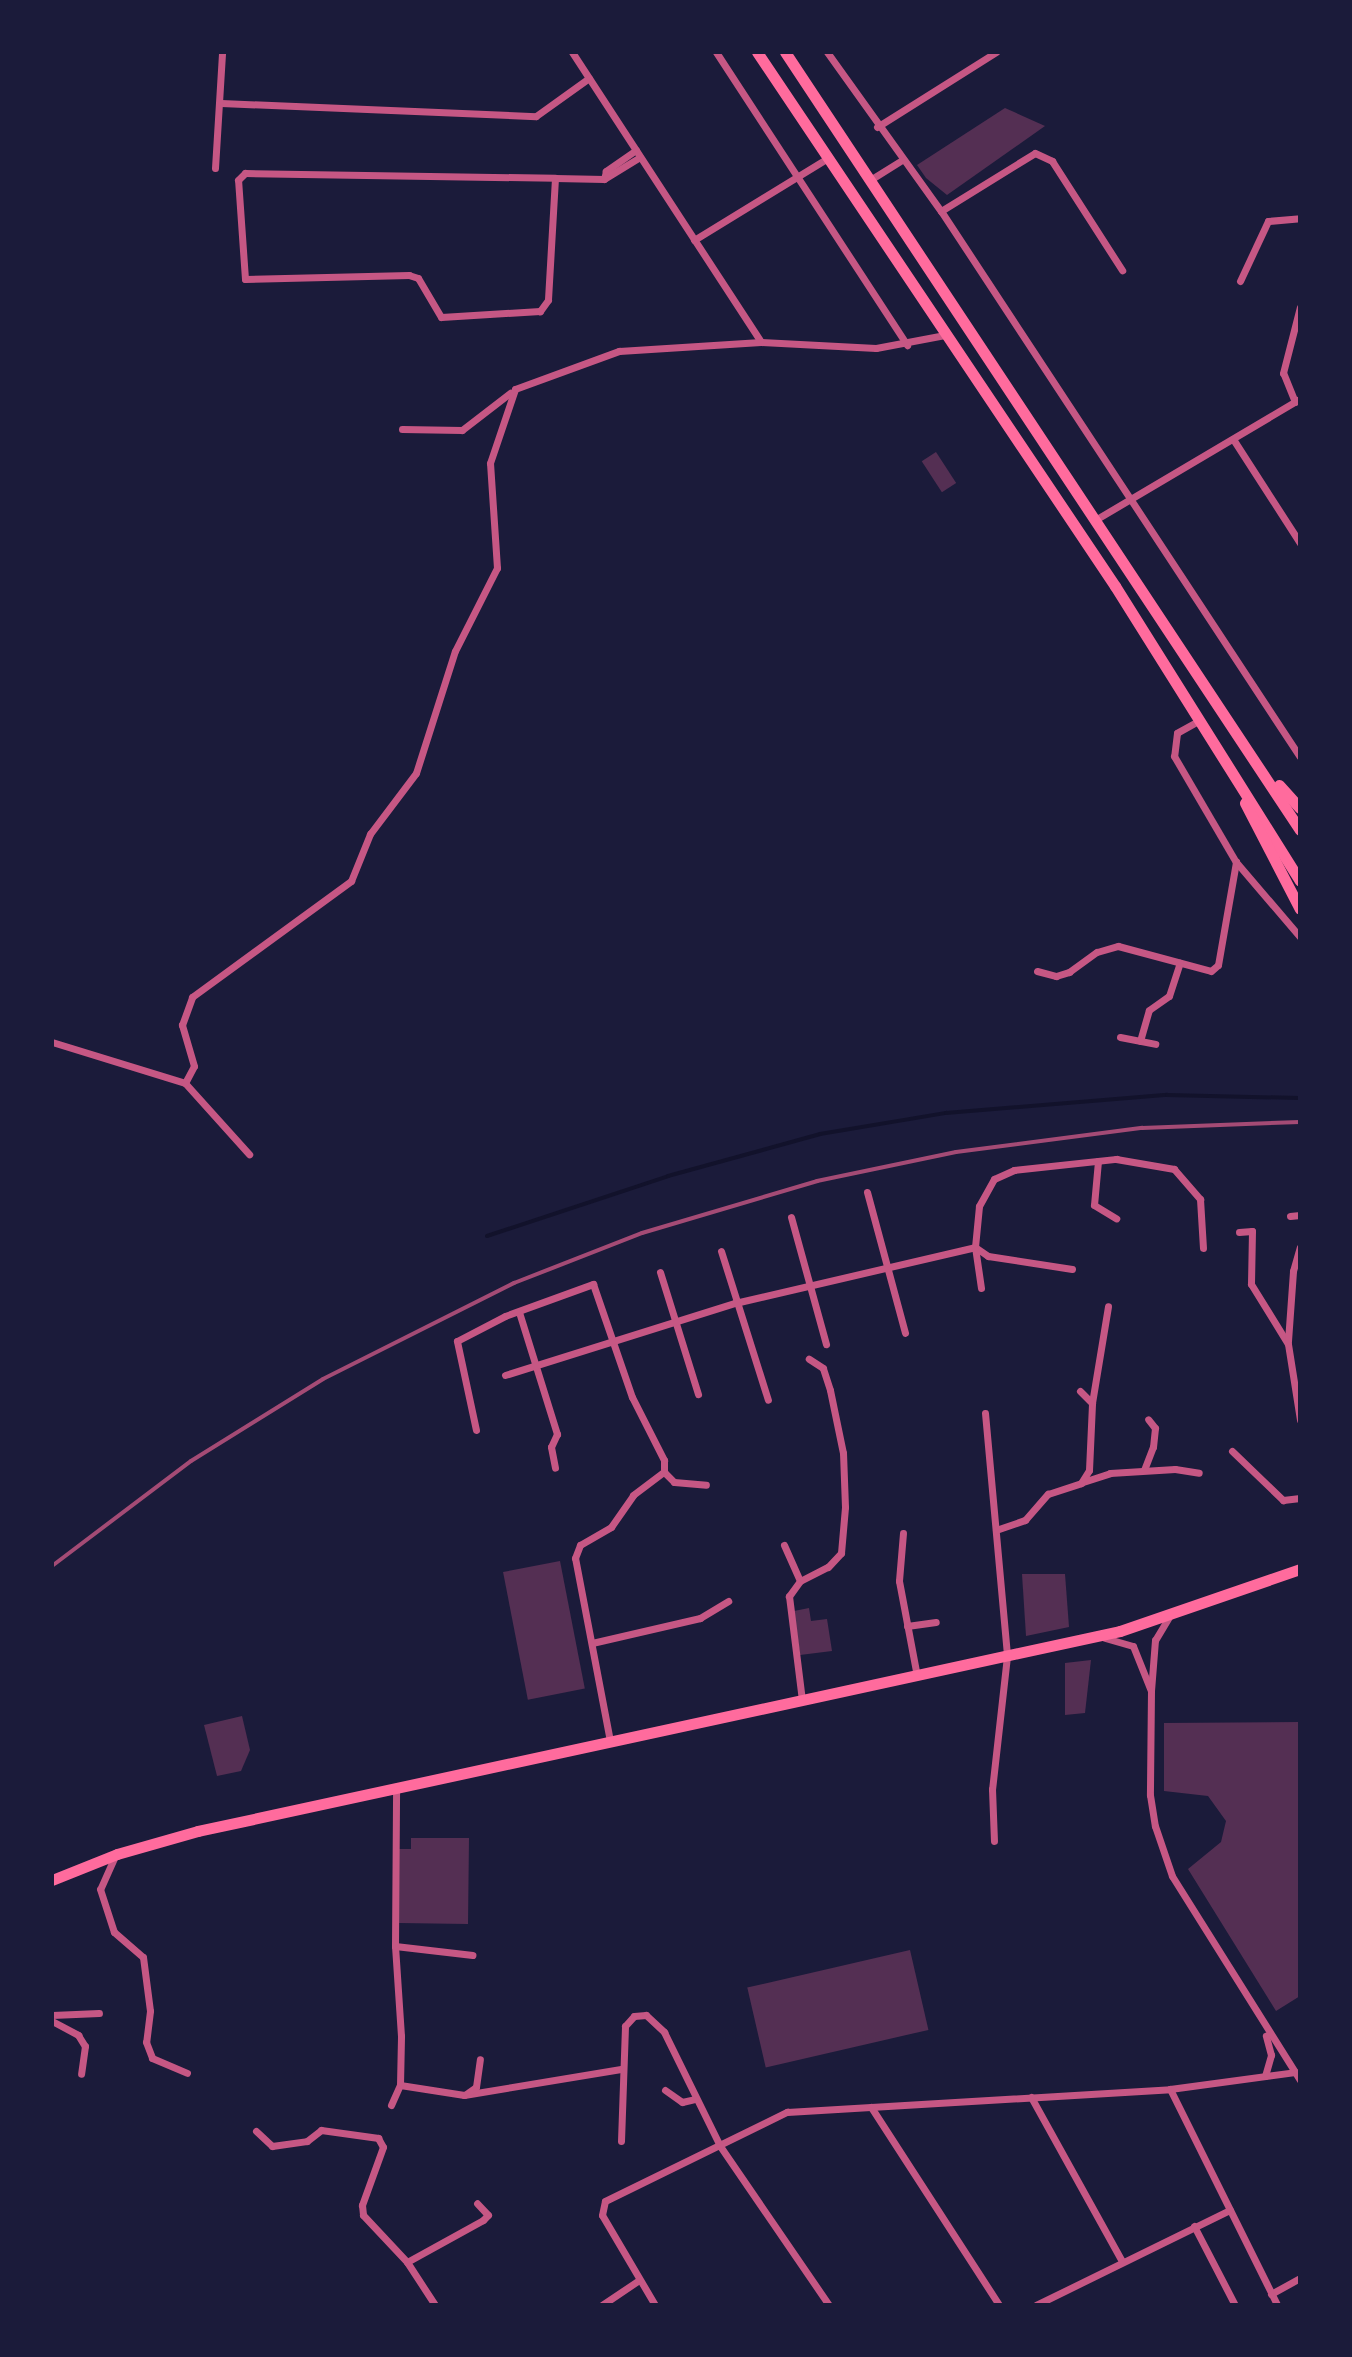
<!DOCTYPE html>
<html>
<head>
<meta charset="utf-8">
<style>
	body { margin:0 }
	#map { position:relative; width:1352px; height:2357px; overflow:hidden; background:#1b1b3a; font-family:"PT Sans Narrow",sans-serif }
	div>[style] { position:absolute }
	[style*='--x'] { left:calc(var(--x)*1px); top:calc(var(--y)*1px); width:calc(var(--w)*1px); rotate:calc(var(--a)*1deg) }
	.stream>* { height:4px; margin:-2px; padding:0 2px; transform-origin:2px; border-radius:2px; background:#12122b }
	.building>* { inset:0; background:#542f53; transform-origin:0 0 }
	.minor>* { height:7px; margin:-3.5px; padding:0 3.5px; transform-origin:3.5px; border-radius:3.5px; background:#c65784 }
	.primary>* { height:11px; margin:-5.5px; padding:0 5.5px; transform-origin:5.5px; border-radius:5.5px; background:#ff6b9d }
	.trunk>* { height:11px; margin:-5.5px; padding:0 5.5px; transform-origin:5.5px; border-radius:5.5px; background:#ff6b9d }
	.rail>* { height:4px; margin:-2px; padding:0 2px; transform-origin:2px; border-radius:2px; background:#a44b75 }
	span { translate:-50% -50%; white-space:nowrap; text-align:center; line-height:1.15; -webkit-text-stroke:6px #1b1b3a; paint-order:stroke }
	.frame { position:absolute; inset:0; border:54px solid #1b1b3a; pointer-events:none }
</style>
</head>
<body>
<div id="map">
	<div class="stream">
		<i style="--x:487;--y:1236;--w:191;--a:-18.3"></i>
		<i style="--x:668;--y:1176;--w:158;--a:-15.4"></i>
		<i style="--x:820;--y:1134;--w:128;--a:-9.5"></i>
		<i style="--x:946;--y:1113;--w:222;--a:-4.7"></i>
		<i style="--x:1167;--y:1095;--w:133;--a:1.3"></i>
	</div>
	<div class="building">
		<i style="clip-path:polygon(1005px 108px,1045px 126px,947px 195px,926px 178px,917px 165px)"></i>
		<i style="left:936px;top:452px;width:37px;height:17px;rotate:57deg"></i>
		<i style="left:560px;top:1561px;width:130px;height:58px;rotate:79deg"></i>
		<i style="clip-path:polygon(1022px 1574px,1065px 1574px,1069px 1627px,1026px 1636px)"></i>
		<i style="clip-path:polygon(809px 1608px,811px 1621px,827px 1619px,832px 1651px,800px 1655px,794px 1611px)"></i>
		<i style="clip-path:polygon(1091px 1660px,1085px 1713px,1065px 1715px,1065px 1663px)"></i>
		<i style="clip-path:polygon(242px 1716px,250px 1750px,241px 1771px,217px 1776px,204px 1725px)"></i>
		<i style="clip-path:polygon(1300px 1722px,1300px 1996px,1276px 2011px,1188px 1869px,1221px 1842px,1226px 1821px,1208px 1796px,1164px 1791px,1164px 1723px)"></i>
		<i style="clip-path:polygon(411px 1838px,469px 1838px,468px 1924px,399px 1923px,399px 1849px,411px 1849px)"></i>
		<i style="left:910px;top:1950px;width:82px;height:167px;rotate:77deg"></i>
	</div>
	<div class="minor">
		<i style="--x:572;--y:52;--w:346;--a:56.9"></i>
		<i style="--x:716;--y:52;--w:350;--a:56.9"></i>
		<i style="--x:827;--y:52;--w:196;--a:54.4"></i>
		<i style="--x:941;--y:211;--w:653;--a:56.67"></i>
		<i style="--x:221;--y:103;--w:315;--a:2.4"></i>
		<i style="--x:536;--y:116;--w:65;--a:-35.6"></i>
		<i style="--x:877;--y:127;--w:141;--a:-32.2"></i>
		<i style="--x:636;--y:150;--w:37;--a:145"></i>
		<i style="--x:606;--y:171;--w:8;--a:104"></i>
		<i style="--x:604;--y:179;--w:42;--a:-31.4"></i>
		<i style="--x:215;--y:168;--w:116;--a:-86.5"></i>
		<i style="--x:555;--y:178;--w:122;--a:93.3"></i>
		<i style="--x:548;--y:300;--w:14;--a:126"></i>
		<i style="--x:540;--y:311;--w:99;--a:176.5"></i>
		<i style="--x:441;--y:317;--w:45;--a:-120.5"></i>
		<i style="--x:418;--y:278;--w:9;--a:-162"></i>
		<i style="--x:409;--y:275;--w:164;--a:178.6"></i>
		<i style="--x:245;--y:279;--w:99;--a:-94"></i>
		<i style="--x:238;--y:180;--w:10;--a:-45"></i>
		<i style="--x:245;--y:173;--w:310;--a:0.9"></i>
		<i style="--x:555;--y:178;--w:49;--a:1.2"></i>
		<i style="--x:870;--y:180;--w:38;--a:-32"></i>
		<i style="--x:941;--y:211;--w:110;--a:-31.7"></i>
		<i style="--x:1035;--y:153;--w:19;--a:25"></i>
		<i style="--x:1052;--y:161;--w:130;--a:57.3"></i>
		<i style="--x:694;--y:240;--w:157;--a:-31.5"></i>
		<i style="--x:1240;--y:281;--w:66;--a:-65"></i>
		<i style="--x:1268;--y:221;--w:32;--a:-5"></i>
		<i style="--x:1295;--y:402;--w:31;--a:-112"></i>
		<i style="--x:1283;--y:373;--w:68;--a:-75.6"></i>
		<i style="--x:402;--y:429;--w:60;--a:1"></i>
		<i style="--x:462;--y:430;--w:61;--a:-37.6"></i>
		<i style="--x:1233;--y:439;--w:124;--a:57.2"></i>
		<i style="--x:1095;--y:520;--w:238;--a:-30.6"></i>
		<i style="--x:1200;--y:720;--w:26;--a:151"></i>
		<i style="--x:1177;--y:733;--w:23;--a:97"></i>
		<i style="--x:1174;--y:756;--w:123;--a:59.7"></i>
		<i style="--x:1236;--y:862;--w:99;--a:49.5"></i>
		<i style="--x:1037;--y:971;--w:20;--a:15"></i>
		<i style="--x:1056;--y:976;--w:14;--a:-17"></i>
		<i style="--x:1069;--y:972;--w:34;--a:-36"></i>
		<i style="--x:1097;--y:952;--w:22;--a:-16"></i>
		<i style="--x:1118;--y:946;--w:96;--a:15"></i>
		<i style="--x:1211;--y:971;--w:9;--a:-41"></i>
		<i style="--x:1218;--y:965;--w:105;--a:-80.1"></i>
		<i style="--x:1120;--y:1037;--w:36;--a:11"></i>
		<i style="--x:1140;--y:1041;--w:32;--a:-74"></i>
		<i style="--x:1149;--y:1010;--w:24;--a:-35"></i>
		<i style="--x:1169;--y:996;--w:35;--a:-72"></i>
		<i style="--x:52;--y:1042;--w:139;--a:17.1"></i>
		<i style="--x:185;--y:1083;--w:96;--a:48"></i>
		<i style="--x:185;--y:1083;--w:19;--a:-62"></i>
		<i style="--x:194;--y:1066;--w:43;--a:-106.3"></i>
		<i style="--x:182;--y:1025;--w:30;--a:-70"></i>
		<i style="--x:192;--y:997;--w:197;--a:-36.1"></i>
		<i style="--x:351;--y:881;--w:51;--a:-68"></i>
		<i style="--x:370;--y:834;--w:76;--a:-53"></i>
		<i style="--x:416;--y:773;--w:128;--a:-72.3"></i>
		<i style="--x:455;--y:651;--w:93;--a:-63.2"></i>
		<i style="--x:497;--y:568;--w:105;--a:-93.8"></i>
		<i style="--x:490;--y:463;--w:78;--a:-71.3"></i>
		<i style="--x:515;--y:389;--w:111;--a:-20.1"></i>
		<i style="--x:619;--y:351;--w:142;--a:-3.6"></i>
		<i style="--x:761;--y:342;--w:115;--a:3"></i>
		<i style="--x:876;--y:348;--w:70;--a:-10.7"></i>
		<i style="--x:1098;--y:1161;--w:44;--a:95.2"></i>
		<i style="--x:1094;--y:1205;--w:26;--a:31"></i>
		<i style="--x:867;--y:1192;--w:146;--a:74.9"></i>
		<i style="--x:1290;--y:1216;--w:10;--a:-6"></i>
		<i style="--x:791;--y:1217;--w:132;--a:74.6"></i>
		<i style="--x:1239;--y:1232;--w:13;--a:-4"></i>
		<i style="--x:1252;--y:1231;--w:53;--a:91.1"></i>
		<i style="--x:1251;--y:1284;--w:70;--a:58.3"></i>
		<i style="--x:1288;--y:1344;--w:77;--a:81"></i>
		<i style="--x:975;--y:1247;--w:16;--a:35"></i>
		<i style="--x:988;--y:1256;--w:85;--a:8.8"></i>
		<i style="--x:721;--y:1251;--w:156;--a:72.5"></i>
		<i style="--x:660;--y:1272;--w:128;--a:72.7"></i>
		<i style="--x:981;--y:1288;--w:41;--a:-98.3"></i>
		<i style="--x:975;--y:1247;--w:41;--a:-84.4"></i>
		<i style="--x:979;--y:1206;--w:31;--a:-61"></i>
		<i style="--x:994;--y:1179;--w:22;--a:-24"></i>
		<i style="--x:1014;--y:1170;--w:103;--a:-6.2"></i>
		<i style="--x:1116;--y:1159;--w:59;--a:9.8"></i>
		<i style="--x:1174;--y:1169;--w:40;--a:49"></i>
		<i style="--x:1200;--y:1199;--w:49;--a:86.5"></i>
		<i style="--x:519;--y:1312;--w:128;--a:72.7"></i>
		<i style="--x:557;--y:1434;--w:14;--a:115"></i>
		<i style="--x:551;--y:1447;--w:21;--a:79"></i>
		<i style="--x:1288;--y:1341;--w:70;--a:-85.9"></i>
		<i style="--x:1293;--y:1271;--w:25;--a:-74"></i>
		<i style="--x:505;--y:1375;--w:241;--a:-17.4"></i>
		<i style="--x:735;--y:1303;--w:246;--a:-13.1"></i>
		<i style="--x:1092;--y:1403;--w:98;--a:-80.6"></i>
		<i style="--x:985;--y:1413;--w:244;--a:84.8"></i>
		<i style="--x:1007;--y:1656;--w:134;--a:96.4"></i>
		<i style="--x:992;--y:1789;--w:52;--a:87.8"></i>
		<i style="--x:476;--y:1430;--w:91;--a:-102.1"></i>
		<i style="--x:457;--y:1341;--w:54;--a:-27.5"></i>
		<i style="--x:505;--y:1316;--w:94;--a:-20"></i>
		<i style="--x:593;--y:1284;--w:120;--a:71"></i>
		<i style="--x:632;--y:1397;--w:71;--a:63.1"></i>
		<i style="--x:664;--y:1460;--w:12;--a:90"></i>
		<i style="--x:664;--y:1472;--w:14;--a:45"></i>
		<i style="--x:674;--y:1482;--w:32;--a:5"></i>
		<i style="--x:1232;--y:1451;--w:71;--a:43.9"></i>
		<i style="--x:1283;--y:1500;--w:17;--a:-7"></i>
		<i style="--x:1144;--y:1470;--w:25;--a:-69"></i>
		<i style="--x:1153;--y:1447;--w:19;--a:-84"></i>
		<i style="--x:1155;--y:1428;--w:11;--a:-128"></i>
		<i style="--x:1083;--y:1482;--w:28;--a:-18"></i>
		<i style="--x:1110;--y:1473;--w:65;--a:-3.5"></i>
		<i style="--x:1175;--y:1469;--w:24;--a:9"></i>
		<i style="--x:996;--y:1530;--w:31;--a:-19"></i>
		<i style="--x:1025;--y:1520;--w:35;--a:-49"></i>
		<i style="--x:1048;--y:1494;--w:35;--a:-18"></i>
		<i style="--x:1081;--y:1483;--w:15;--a:-58"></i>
		<i style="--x:1089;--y:1470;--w:67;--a:-87.4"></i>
		<i style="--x:1092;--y:1403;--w:17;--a:-135"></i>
		<i style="--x:903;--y:1533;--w:48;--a:94.8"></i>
		<i style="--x:899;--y:1581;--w:97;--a:79.3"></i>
		<i style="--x:784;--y:1545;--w:39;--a:66"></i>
		<i style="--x:800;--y:1581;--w:19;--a:126"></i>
		<i style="--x:789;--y:1596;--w:106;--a:82.9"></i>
		<i style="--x:800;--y:1581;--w:31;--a:-27"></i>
		<i style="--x:828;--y:1567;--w:19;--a:-47"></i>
		<i style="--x:841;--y:1553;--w:46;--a:-85"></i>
		<i style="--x:845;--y:1507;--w:54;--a:-92.1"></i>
		<i style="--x:843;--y:1453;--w:64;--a:-101.7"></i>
		<i style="--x:830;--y:1390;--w:23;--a:-108"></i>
		<i style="--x:823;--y:1368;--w:17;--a:-147"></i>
		<i style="--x:1169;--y:1617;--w:27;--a:121"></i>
		<i style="--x:1155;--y:1640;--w:51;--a:94.5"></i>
		<i style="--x:1151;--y:1691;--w:104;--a:90.6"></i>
		<i style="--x:1150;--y:1795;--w:31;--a:81"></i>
		<i style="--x:1155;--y:1826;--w:53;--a:71.2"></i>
		<i style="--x:1172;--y:1876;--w:241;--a:57.9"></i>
		<i style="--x:907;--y:1626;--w:29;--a:-8"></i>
		<i style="--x:1105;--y:1638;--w:29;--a:16"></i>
		<i style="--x:1133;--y:1646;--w:48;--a:68.2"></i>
		<i style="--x:592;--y:1643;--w:111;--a:-13"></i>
		<i style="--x:700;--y:1618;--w:33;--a:-31"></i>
		<i style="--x:610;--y:1741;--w:186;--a:-100.8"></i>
		<i style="--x:575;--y:1558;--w:14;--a:-69"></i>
		<i style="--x:580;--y:1545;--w:36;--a:-30"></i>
		<i style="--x:611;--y:1527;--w:39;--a:-55"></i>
		<i style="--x:633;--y:1495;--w:39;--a:-37"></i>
		<i style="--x:115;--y:1856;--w:36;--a:114"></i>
		<i style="--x:100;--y:1889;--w:45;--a:72"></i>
		<i style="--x:114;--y:1932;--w:38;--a:41"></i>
		<i style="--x:143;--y:1957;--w:54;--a:82.6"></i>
		<i style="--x:150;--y:2011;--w:31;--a:97"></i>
		<i style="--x:146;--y:2042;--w:17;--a:69"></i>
		<i style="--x:152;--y:2058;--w:38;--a:23"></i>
		<i style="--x:395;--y:1946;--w:78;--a:6.7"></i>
		<i style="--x:52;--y:2015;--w:47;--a:-2.4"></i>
		<i style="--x:52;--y:2021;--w:30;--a:28"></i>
		<i style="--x:78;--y:2035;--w:13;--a:58"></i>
		<i style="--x:85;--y:2046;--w:28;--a:98"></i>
		<i style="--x:1265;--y:2076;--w:22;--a:-74"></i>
		<i style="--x:1271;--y:2055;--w:20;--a:-105"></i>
		<i style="--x:400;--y:2085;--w:65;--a:8.9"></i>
		<i style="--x:464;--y:2095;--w:159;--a:-9.4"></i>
		<i style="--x:1170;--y:2089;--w:241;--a:63.6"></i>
		<i style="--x:665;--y:2090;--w:21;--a:35"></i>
		<i style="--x:682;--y:2102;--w:13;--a:-13"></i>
		<i style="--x:466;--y:2094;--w:12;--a:-35"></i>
		<i style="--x:476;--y:2087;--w:28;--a:-82"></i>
		<i style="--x:1031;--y:2097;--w:188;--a:61"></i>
		<i style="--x:391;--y:2105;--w:22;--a:-66"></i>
		<i style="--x:400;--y:2085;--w:49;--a:-88.8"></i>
		<i style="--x:401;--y:2036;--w:90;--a:-93.8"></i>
		<i style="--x:395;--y:1946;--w:158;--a:-89.6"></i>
		<i style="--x:871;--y:2107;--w:236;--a:57.1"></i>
		<i style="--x:256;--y:2131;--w:22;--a:43"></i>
		<i style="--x:272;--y:2146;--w:35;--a:-8"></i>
		<i style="--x:307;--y:2141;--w:18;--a:-38"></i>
		<i style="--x:321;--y:2130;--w:58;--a:8"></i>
		<i style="--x:378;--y:2138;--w:10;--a:61"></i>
		<i style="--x:383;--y:2147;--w:62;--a:109.9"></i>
		<i style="--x:362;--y:2205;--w:10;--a:84"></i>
		<i style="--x:363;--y:2215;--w:64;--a:46.9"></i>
		<i style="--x:407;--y:2262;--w:51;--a:56.9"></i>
		<i style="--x:621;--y:2141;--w:115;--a:-88"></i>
		<i style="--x:625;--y:2026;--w:13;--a:-48"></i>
		<i style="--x:634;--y:2016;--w:12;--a:-5"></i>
		<i style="--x:646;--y:2015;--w:25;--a:43"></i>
		<i style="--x:664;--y:2032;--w:127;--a:63.8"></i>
		<i style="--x:720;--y:2146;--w:193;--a:55.6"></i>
		<i style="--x:1194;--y:2226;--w:89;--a:62.6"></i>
		<i style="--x:407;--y:2262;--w:87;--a:-28.9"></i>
		<i style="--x:483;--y:2220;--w:7;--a:-45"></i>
		<i style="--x:488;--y:2215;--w:16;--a:-133"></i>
		<i style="--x:1271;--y:2294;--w:33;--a:-29"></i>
		<i style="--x:602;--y:2305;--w:45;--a:-34"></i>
		<i style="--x:655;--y:2305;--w:104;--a:-120.5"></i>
		<i style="--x:602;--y:2215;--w:14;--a:-78"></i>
		<i style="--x:605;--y:2201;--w:203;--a:-26.1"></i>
		<i style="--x:787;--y:2112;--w:384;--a:-3.4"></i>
		<i style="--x:1170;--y:2089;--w:126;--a:-7.7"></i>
		<i style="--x:1036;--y:2305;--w:216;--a:-26.1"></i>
	</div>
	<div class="primary">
		<i style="--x:52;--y:1880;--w:70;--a:-21.8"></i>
		<i style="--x:117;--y:1854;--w:84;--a:-15.9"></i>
		<i style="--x:198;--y:1831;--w:943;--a:-12.24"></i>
		<i style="--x:1120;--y:1631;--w:190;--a:-19"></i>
	</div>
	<div class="trunk">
		<i style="--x:757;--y:52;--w:643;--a:56.16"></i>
		<i style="--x:1115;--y:586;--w:348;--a:57.9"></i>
		<i style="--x:785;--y:52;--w:933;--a:56.5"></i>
		<i style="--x:1279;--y:785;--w:31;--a:48"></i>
		<i style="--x:1245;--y:803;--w:119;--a:62.6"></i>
	</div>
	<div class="rail">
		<i style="--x:52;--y:1566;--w:174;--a:-37.1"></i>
		<i style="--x:191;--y:1461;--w:155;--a:-31.8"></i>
		<i style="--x:323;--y:1379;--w:214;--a:-26.7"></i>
		<i style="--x:514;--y:1283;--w:137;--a:-21.3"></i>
		<i style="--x:642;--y:1233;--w:183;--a:-16.5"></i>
		<i style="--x:817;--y:1181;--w:142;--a:-11.8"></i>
		<i style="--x:956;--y:1152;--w:188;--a:-7.4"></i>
		<i style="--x:1142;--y:1128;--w:158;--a:-2.2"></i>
	</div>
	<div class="frame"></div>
</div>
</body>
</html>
